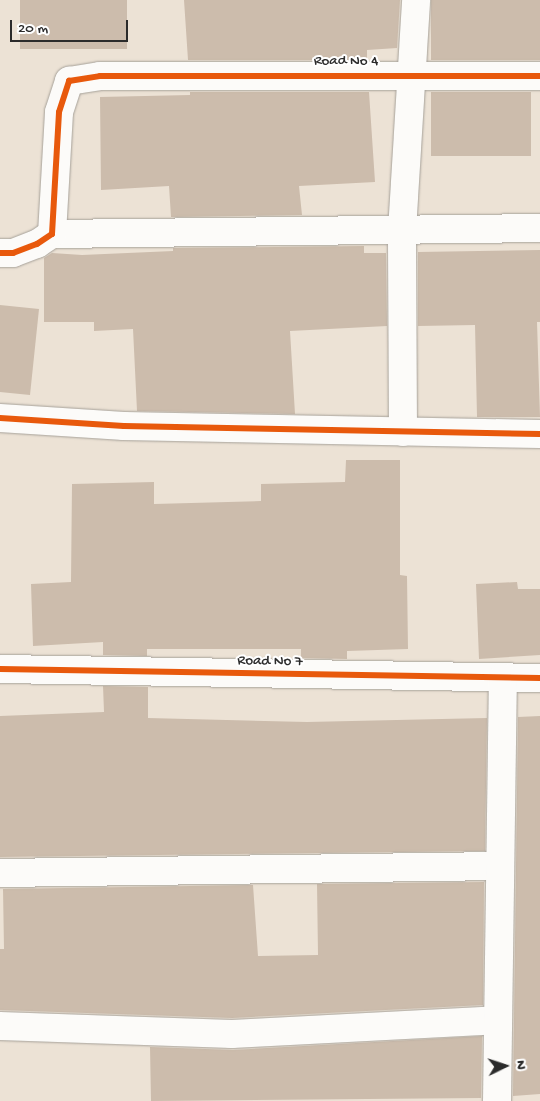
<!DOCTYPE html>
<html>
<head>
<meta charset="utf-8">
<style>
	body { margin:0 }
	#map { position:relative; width:540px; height:1101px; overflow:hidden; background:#ece2d5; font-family:"Gochi Hand",sans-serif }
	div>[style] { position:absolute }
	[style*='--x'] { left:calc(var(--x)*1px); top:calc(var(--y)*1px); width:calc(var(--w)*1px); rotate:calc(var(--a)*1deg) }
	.building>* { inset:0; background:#ccbcac; transform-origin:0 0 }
	.roads { filter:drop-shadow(0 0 1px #a6a199) drop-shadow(0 0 1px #a6a199) }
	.street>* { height:28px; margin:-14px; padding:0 14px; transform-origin:14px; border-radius:14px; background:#fcfbf9 }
	.cycleway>* { height:6px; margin:-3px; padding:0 3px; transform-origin:3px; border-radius:3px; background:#e8590c }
	span { translate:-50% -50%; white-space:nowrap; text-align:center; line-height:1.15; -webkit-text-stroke:4px #fff; paint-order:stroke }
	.street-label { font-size:15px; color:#2b2b2b }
	.north { position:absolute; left:480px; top:1041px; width:50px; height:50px; -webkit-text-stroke:4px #fff; paint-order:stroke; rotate:86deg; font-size:14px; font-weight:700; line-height:20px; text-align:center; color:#2b2b2b }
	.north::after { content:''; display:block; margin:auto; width:18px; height:22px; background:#2b2b2b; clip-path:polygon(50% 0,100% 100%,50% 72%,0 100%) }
	.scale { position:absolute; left:10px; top:20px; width:118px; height:22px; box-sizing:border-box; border:2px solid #2b2b2b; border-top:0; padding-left:6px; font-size:15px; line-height:18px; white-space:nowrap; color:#2b2b2b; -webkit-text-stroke:4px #fff; paint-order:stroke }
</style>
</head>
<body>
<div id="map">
	<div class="building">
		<i style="left:20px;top:0;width:107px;height:49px"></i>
		<i style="clip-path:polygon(184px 0,400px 0,397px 48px,367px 50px,367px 60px,188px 60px)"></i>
		<i style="left:431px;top:0;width:109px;height:60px"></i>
		<i style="clip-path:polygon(190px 92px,369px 92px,375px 182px,299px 186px,302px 215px,171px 217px,169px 186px,101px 190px,100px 97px,190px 95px)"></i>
		<i style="left:431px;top:92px;width:100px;height:64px"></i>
		<i style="clip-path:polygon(364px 246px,364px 253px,386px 253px,387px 326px,290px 331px,295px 414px,137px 411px,133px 329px,94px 331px,94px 322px,44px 322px,44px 258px,52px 253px,82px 255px,173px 251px,173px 248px)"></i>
		<i style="clip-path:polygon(540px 250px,540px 322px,537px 322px,540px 417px,477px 417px,475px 325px,418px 326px,418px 252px)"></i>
		<i style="clip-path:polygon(0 305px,39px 309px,30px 395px,0 392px)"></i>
		<i style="clip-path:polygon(346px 460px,400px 460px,400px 575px,407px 576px,408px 649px,347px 651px,347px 659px,301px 658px,301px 649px,147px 649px,147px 656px,103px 655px,103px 642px,33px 646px,31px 584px,71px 582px,72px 484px,154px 482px,154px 504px,261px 501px,261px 484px,345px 482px)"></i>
		<i style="clip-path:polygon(517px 582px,518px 589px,540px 589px,540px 655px,479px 659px,476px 584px)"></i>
		<i style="clip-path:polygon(103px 686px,148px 687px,148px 718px,307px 722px,487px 718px,485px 851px,0 857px,0 716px,104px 712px)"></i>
		<i style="clip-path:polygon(540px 716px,540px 1094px,513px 1096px,518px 717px)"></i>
		<i style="clip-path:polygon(484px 882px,483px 1005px,232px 1018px,0 1010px,0 949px,4px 949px,3px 889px,253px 885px,258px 956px,318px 955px,317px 884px)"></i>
		<i style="clip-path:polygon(482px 1036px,481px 1098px,151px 1101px,150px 1047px,233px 1050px)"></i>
	</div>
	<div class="roads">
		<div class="street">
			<i style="--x:52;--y:234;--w:488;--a:-0.7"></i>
			<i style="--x:0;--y:253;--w:13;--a:0"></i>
			<i style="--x:13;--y:253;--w:26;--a:-21"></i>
			<i style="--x:37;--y:244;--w:18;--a:-34"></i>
			<i style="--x:52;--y:234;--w:122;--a:-86.7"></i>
			<i style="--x:59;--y:112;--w:33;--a:-72"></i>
			<i style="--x:69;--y:81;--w:31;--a:-9"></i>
			<i style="--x:100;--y:76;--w:440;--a:0"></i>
			<i style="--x:0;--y:418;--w:124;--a:3.7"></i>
			<i style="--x:124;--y:426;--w:416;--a:1.1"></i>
			<i style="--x:403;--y:432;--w:201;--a:-90.3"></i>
			<i style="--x:402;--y:231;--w:231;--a:-86.5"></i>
			<i style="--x:0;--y:669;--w:540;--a:0.95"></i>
			<i style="--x:0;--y:873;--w:500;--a:-0.8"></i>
			<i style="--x:0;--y:1026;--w:232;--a:2"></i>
			<i style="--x:232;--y:1034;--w:265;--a:-3"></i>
			<i style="--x:497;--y:1101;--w:423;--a:-89.2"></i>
		</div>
	</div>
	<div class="cycleway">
		<i style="--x:0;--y:253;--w:13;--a:0"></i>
		<i style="--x:13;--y:253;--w:26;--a:-21"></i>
		<i style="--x:37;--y:244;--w:18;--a:-34"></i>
		<i style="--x:52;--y:234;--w:122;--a:-86.7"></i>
		<i style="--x:59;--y:112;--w:33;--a:-72"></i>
		<i style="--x:69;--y:81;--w:31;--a:-9"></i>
		<i style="--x:100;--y:76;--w:440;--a:0"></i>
		<i style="--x:0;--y:418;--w:124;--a:3.7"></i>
		<i style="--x:124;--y:426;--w:416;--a:1.1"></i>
		<i style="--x:0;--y:669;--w:540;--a:0.95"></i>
	</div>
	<div class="street-label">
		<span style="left:346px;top:62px">Road No 4</span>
		<span style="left:270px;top:662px;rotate:1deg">Road No 7</span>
	</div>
	<div class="north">N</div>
	<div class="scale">20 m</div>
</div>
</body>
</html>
